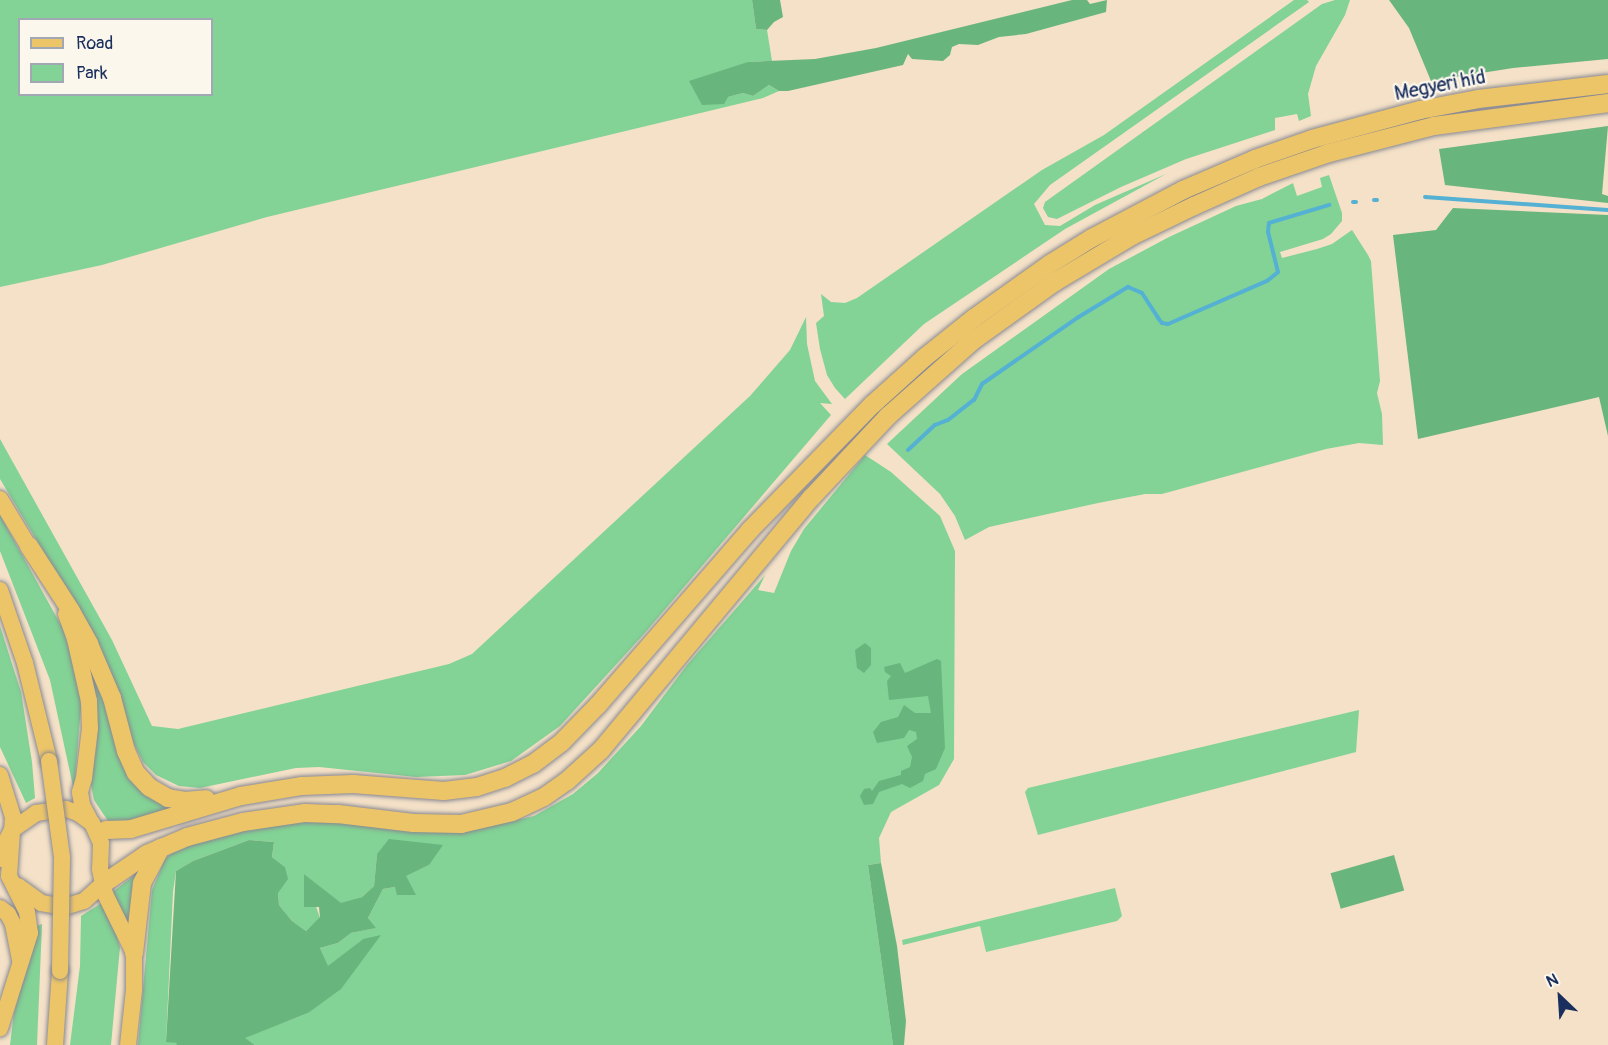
<!DOCTYPE html>
<html>
<head>
<meta charset="utf-8">
<style>
	body { margin:0 }
	#map { position:relative; width:1608px; height:1045px; overflow:hidden; background:#f4e1c7; font-family:Pangolin,sans-serif }
	div>[style] { position:absolute }
	[style*='--x'] { left:calc(var(--x)*1px); top:calc(var(--y)*1px); width:calc(var(--w)*1px); rotate:calc(var(--a)*1deg) }
	.green>* { inset:0; background:#82d395 }
	.forest>* { inset:0; background:#69b57e; transform-origin:0 0 }
	.stream>* { height:4px; margin:-2px; padding:0 2px; transform-origin:2px; border-radius:2px; background:#55b1d3 }
	.roads { filter:drop-shadow(0 0 2px #888892) drop-shadow(0 0 2px #888892) }
	.major>* { height:16px; margin:-8px; padding:0 8px; transform-origin:8px; border-radius:8px; background:#edc569 }
	.highway>* { height:18px; margin:-9px; padding:0 9px; transform-origin:9px; border-radius:9px; background:#edc569 }
	.bridges { filter:drop-shadow(0 0 2px #888892) drop-shadow(0 0 2px #888892) }
	.major-bridge>* { height:16px; margin:-8px; padding:0 8px; transform-origin:8px; border-radius:8px; background:#edc569 }
	span { translate:-50% -50%; white-space:nowrap; text-align:center; line-height:1.15; -webkit-text-stroke:4.5px #fbf7ec; paint-order:stroke }
	.street-label { font-size:20px; color:#1b2f5e }
	.legend { position:absolute; left:18px; top:18px; width:195px; height:78px; box-sizing:border-box; background:#fbf7ec; border:2px solid #a1a7b3; margin:0; padding:8px 10px; list-style:none; font-size:18px; color:#1b2f5e }
	.legend li { display:flex; align-items:center; gap:12px; height:30px }
	.legend b { width:30px; border:2px solid #a1a7b3 }
	.north { position:absolute; left:1530px; top:967px; width:60px; height:60px; -webkit-text-stroke:4px #fbf7ec; paint-order:stroke; rotate:335deg; font-size:16px; font-weight:700; line-height:24px; text-align:center; color:#1b2f5e }
	.north::after { content:''; display:block; margin:auto; width:21px; height:27px; background:#1b2f5e; clip-path:polygon(50% 0,100% 100%,50% 72%,0 100%) }
</style>
</head>
<body>
<div id="map">
	<div class="green">
		<i style="clip-path:polygon(evenodd,0 0,752px 0,756px 29px,767px 30px,772px 61px,748px 62px,728px 97px,743px 93px,753px 96px,769px 85px,779px 91px,763px 98px,267px 217px,102px 265px,0 287px,0 0,20px 20px,212px 20px,212px 94px,20px 94px,20px 20px)"></i>
		<i style="clip-path:polygon(1294px 0,1307px 0,1309px 2px,1050px 185px,1034px 204px,1045px 225px,1060px 226px,1095px 205px,1166px 174px,1065px 229px,924px 324px,845px 399px,835px 388px,827px 375px,820px 349px,816px 323px,824px 316px,821px 294px,831px 302px,845px 303px,857px 298px,1042px 170px,1104px 135px)"></i>
		<i style="clip-path:polygon(1335px 0,1350px 0,1345px 15px,1316px 66px,1308px 94px,1311px 116px,1299px 121px,1297px 114px,1275px 118px,1275px 130px,1186px 159px,1121px 187px,1057px 219px,1048px 217px,1043px 208px,1045px 202px,1322px 4px)"></i>
		<i style="clip-path:polygon(1329px 175px,1342px 213px,1342px 221px,1331px 234px,1323px 239px,1280px 252px,1282px 258px,1317px 249px,1332px 244px,1352px 230px,1368px 255px,1371px 261px,1380px 381px,1377px 393px,1382px 414px,1383px 445px,1359px 443px,1326px 449px,1162px 494px,1145px 494px,1098px 503px,989px 527px,965px 540px,955px 516px,940px 494px,887px 444px,962px 374px,1109px 269px,1169px 237px,1236px 206px,1262px 199px,1293px 183px,1297px 196px,1322px 187px,1320px 178px)"></i>
		<i style="clip-path:polygon(806px 317px,807px 344px,815px 381px,832px 404px,820px 403px,831px 415px,644px 634px,560px 726px,511px 761px,465px 775px,416px 777px,319px 767px,296px 768px,200px 788px,179px 786px,156px 775px,143px 762px,133px 742px,116px 686px,46px 556px,0 479px,0 439px,112px 640px,152px 726px,178px 729px,449px 664px,472px 654px,750px 396px,790px 350px)"></i>
		<i style="clip-path:polygon(865px 455px,891px 472px,940px 516px,955px 551px,954px 759px,939px 785px,891px 812px,879px 838px,881px 863px,868px 865px,893px 1045px,255px 1045px,244px 1038px,308px 1013px,363px 939px,328px 967px,320px 948px,338px 943px,351px 933px,375px 928px,368px 918px,383px 889px,395px 887px,405px 876px,429px 865px,377px 854px,374px 886px,362px 897px,341px 904px,305px 875px,320px 918px,306px 931px,292px 921px,279px 905px,278px 893px,285px 867px,272px 857px,274px 842px,249px 840px,193px 861px,176px 871px,173px 892px,166px 1041px,178px 1043px,176px 1045px,138px 1045px,152px 890px,165px 859px,176px 849px,227px 833px,304px 821px,486px 827px,534px 816px,573px 794px,598px 773px,641px 726px,687px 665px,765px 575px,758px 590px,774px 593px,791px 551px,804px 529px)"></i>
		<i style="clip-path:polygon(0 515px,62px 627px,77px 670px,81px 707px,74px 791px,50px 680px,0 551px)"></i>
		<i style="clip-path:polygon(0 626px,21px 692px,32px 762px,35px 798px,26px 803px,0 747px)"></i>
		<i style="clip-path:polygon(87px 652px,98px 679px,119px 750px,183px 807px,126px 825px,110px 824px,94px 800px,91px 785px,97px 739px)"></i>
		<i style="clip-path:polygon(1359px 710px,1356px 752px,1038px 835px,1025px 792px,1028px 788px)"></i>
		<i style="clip-path:polygon(136px 874px,132px 890px,128px 933px,110px 894px)"></i>
		<i style="clip-path:polygon(1115px 888px,1122px 916px,1117px 921px,986px 952px,980px 926px,903px 945px,902px 940px)"></i>
		<i style="clip-path:polygon(103px 902px,112px 919px,120px 947px,111px 1045px,70px 1045px,80px 966px,81px 916px)"></i>
		<i style="clip-path:polygon(42px 924px,37px 1045px,10px 1045px,14px 1013px,37px 926px)"></i>
	</div>
	<div class="forest">
		<i style="clip-path:polygon(752px 0,780px 0,783px 17px,774px 22px,767px 30px,756px 29px)"></i>
		<i style="clip-path:polygon(1072px 0,1087px 0,1090px 4px,1107px 0,1106px 12px,1026px 34px,999px 37px,978px 45px,959px 44px,952px 47px,950px 55px,943px 61px,912px 59px,908px 54px,903px 65px,788px 91px,779px 91px,769px 85px,753px 96px,743px 93px,728px 97px,724px 104px,702px 105px,689px 81px,748px 62px,815px 59px,876px 48px)"></i>
		<i style="clip-path:polygon(1389px 0,1608px 0,1608px 59px,1513px 68px,1431px 81px,1409px 28px)"></i>
		<i style="clip-path:polygon(1608px 126px,1602px 194px,1608px 196px,1608px 203px,1445px 185px,1439px 149px)"></i>
		<i style="clip-path:polygon(1453px 208px,1608px 215px,1608px 436px,1599px 397px,1418px 439px,1393px 235px,1436px 230px)"></i>
		<i style="clip-path:polygon(865px 643px,871px 648px,871px 665px,864px 673px,857px 668px,855px 650px)"></i>
		<i style="clip-path:polygon(937px 659px,941px 661px,945px 748px,936px 769px,925px 774px,923px 781px,910px 788px,902px 784px,879px 792px,873px 804px,864px 805px,860px 796px,864px 789px,870px 788px,872px 791px,879px 781px,901px 775px,901px 771px,910px 767px,912px 757px,907px 746px,917px 739px,916px 732px,909px 730px,904px 738px,877px 743px,873px 732px,881px 722px,898px 717px,904px 705px,915px 713px,931px 713px,928px 696px,889px 700px,887px 681px,891px 676px,885px 672px,884px 667px,900px 663px,905px 673px)"></i>
		<i style="clip-path:polygon(389px 839px,443px 845px,429px 865px,406px 876px,416px 895px,397px 895px,395px 887px,383px 889px,368px 918px,376px 928px,351px 933px,338px 943px,320px 948px,328px 966px,363px 939px,381px 935px,341px 989px,308px 1013px,245px 1038px,255px 1045px,176px 1045px,177px 1043px,166px 1042px,176px 871px,193px 861px,249px 840px,274px 842px,272px 857px,285px 867px,288px 879px,278px 893px,279px 905px,292px 921px,306px 931px,320px 917px,319px 907px,304px 907px,304px 874px,341px 903px,362px 897px,374px 886px,377px 854px)"></i>
		<i style="left:1394px;top:855px;width:37px;height:66px;rotate:74deg"></i>
		<i style="clip-path:polygon(881px 863px,897px 946px,906px 1021px,904px 1045px,893px 1045px,868px 865px)"></i>
	</div>
	<div class="stream">
		<i style="--x:1425;--y:197;--w:183;--a:4.1"></i>
		<i style="--x:1374;--y:200;--w:3;--a:0"></i>
		<i style="--x:1353;--y:202;--w:3;--a:0"></i>
		<i style="--x:908;--y:450;--w:37;--a:-43"></i>
		<i style="--x:935;--y:425;--w:14;--a:-21"></i>
		<i style="--x:948;--y:420;--w:33;--a:-38"></i>
		<i style="--x:974;--y:400;--w:18;--a:-63"></i>
		<i style="--x:982;--y:384;--w:116;--a:-34.8"></i>
		<i style="--x:1077;--y:318;--w:60;--a:-31.3"></i>
		<i style="--x:1128;--y:287;--w:15;--a:23"></i>
		<i style="--x:1142;--y:293;--w:30;--a:57"></i>
		<i style="--x:1158;--y:318;--w:6;--a:51"></i>
		<i style="--x:1162;--y:323;--w:6;--a:9"></i>
		<i style="--x:1168;--y:324;--w:108;--a:-23.5"></i>
		<i style="--x:1267;--y:281;--w:14;--a:-39"></i>
		<i style="--x:1278;--y:272;--w:41;--a:-104"></i>
		<i style="--x:1268;--y:232;--w:9;--a:-84"></i>
		<i style="--x:1269;--y:223;--w:63;--a:-16.7"></i>
	</div>
	<div class="roads">
		<div class="major">
			<i style="--x:0;--y:499;--w:68;--a:58.9"></i>
			<i style="--x:0;--y:590;--w:77;--a:71.1"></i>
			<i style="--x:25;--y:663;--w:101;--a:76.2"></i>
			<i style="--x:66;--y:614;--w:27;--a:70"></i>
			<i style="--x:75;--y:639;--w:64;--a:77.3"></i>
			<i style="--x:89;--y:701;--w:27;--a:88"></i>
			<i style="--x:90;--y:728;--w:50;--a:96.8"></i>
			<i style="--x:84;--y:778;--w:15;--a:106"></i>
			<i style="--x:80;--y:792;--w:13;--a:81"></i>
			<i style="--x:82;--y:805;--w:17;--a:62"></i>
			<i style="--x:0;--y:775;--w:44;--a:72.8"></i>
			<i style="--x:13;--y:817;--w:59;--a:93.9"></i>
			<i style="--x:9;--y:876;--w:40;--a:63.4"></i>
			<i style="--x:27;--y:912;--w:21;--a:82"></i>
			<i style="--x:30;--y:933;--w:100;--a:107.5"></i>
			<i style="--x:0;--y:859;--w:15;--a:-74"></i>
			<i style="--x:4;--y:845;--w:17;--a:-62"></i>
			<i style="--x:12;--y:830;--w:29;--a:-35"></i>
			<i style="--x:36;--y:813;--w:30;--a:-8"></i>
			<i style="--x:66;--y:809;--w:13;--a:18"></i>
			<i style="--x:78;--y:813;--w:17;--a:36"></i>
			<i style="--x:92;--y:823;--w:22;--a:66"></i>
			<i style="--x:101;--y:843;--w:26;--a:92"></i>
			<i style="--x:100;--y:869;--w:25;--a:79"></i>
			<i style="--x:105;--y:894;--w:66;--a:63.8"></i>
			<i style="--x:134;--y:953;--w:37;--a:90"></i>
			<i style="--x:134;--y:990;--w:55;--a:96.2"></i>
			<i style="--x:18;--y:886;--w:29;--a:36"></i>
			<i style="--x:41;--y:903;--w:23;--a:10"></i>
			<i style="--x:64;--y:907;--w:21;--a:-17"></i>
			<i style="--x:84;--y:901;--w:25;--a:-42"></i>
			<i style="--x:103;--y:884;--w:7;--a:-74"></i>
			<i style="--x:0;--y:908;--w:10;--a:37"></i>
			<i style="--x:8;--y:914;--w:11;--a:63"></i>
			<i style="--x:13;--y:924;--w:37;--a:79"></i>
			<i style="--x:55;--y:1045;--w:74;--a:-86.1"></i>
		</div>
		<div class="highway">
			<i style="--x:29;--y:546;--w:77;--a:57.1"></i>
			<i style="--x:71;--y:611;--w:38;--a:61"></i>
			<i style="--x:89;--y:644;--w:59;--a:66.9"></i>
			<i style="--x:112;--y:698;--w:55;--a:75.2"></i>
			<i style="--x:126;--y:751;--w:24;--a:66"></i>
			<i style="--x:136;--y:773;--w:19;--a:47"></i>
			<i style="--x:149;--y:787;--w:22;--a:30"></i>
			<i style="--x:168;--y:798;--w:17;--a:10"></i>
			<i style="--x:185;--y:801;--w:21;--a:-5"></i>
			<i style="--x:106;--y:830;--w:25;--a:-2"></i>
			<i style="--x:131;--y:829;--w:115;--a:-16.7"></i>
			<i style="--x:241;--y:796;--w:62;--a:-9.3"></i>
			<i style="--x:302;--y:786;--w:51;--a:-2.2"></i>
			<i style="--x:353;--y:784;--w:91;--a:4.4"></i>
			<i style="--x:444;--y:791;--w:33;--a:-7"></i>
			<i style="--x:477;--y:787;--w:29;--a:-18"></i>
			<i style="--x:505;--y:778;--w:31;--a:-27"></i>
			<i style="--x:533;--y:764;--w:36;--a:-37"></i>
			<i style="--x:562;--y:742;--w:52;--a:-45.8"></i>
			<i style="--x:598;--y:705;--w:232;--a:-49"></i>
			<i style="--x:750;--y:530;--w:175;--a:-45.7"></i>
			<i style="--x:872;--y:405;--w:70;--a:-42.1"></i>
			<i style="--x:924;--y:358;--w:64;--a:-38.7"></i>
			<i style="--x:974;--y:318;--w:93;--a:-35.4"></i>
			<i style="--x:1050;--y:264;--w:49;--a:-31.8"></i>
			<i style="--x:1092;--y:238;--w:103;--a:-27.8"></i>
			<i style="--x:1183;--y:190;--w:78;--a:-23.3"></i>
			<i style="--x:1255;--y:159;--w:60;--a:-19.3"></i>
			<i style="--x:1312;--y:139;--w:112;--a:-15"></i>
			<i style="--x:1420;--y:110;--w:59;--a:-10.7"></i>
			<i style="--x:1478;--y:99;--w:131;--a:-6.6"></i>
			<i style="--x:103;--y:884;--w:53;--a:-34.3"></i>
			<i style="--x:147;--y:854;--w:43;--a:-23"></i>
			<i style="--x:187;--y:837;--w:58;--a:-15"></i>
			<i style="--x:243;--y:822;--w:63;--a:-8.3"></i>
			<i style="--x:305;--y:813;--w:33;--a:2"></i>
			<i style="--x:338;--y:814;--w:76;--a:6.8"></i>
			<i style="--x:413;--y:823;--w:48;--a:1.2"></i>
			<i style="--x:461;--y:824;--w:52;--a:-13.2"></i>
			<i style="--x:512;--y:812;--w:35;--a:-25"></i>
			<i style="--x:544;--y:797;--w:28;--a:-35"></i>
			<i style="--x:567;--y:781;--w:46;--a:-42.4"></i>
			<i style="--x:601;--y:750;--w:329;--a:-50.2"></i>
			<i style="--x:812;--y:497;--w:111;--a:-46.8"></i>
			<i style="--x:888;--y:416;--w:115;--a:-41.5"></i>
			<i style="--x:974;--y:340;--w:100;--a:-35.6"></i>
			<i style="--x:1055;--y:282;--w:90;--a:-30.9"></i>
			<i style="--x:1132;--y:236;--w:69;--a:-25.8"></i>
			<i style="--x:1194;--y:206;--w:71;--a:-24"></i>
			<i style="--x:1259;--y:177;--w:74;--a:-18.9"></i>
			<i style="--x:1329;--y:153;--w:108;--a:-14.4"></i>
			<i style="--x:1434;--y:126;--w:176;--a:-7.5"></i>
			<i style="--x:134;--y:953;--w:70;--a:-83.5"></i>
			<i style="--x:142;--y:883;--w:40;--a:-62"></i>
		</div>
	</div>
	<div class="bridges">
		<div class="major-bridge">
			<i style="--x:49;--y:761;--w:97;--a:82.3"></i>
			<i style="--x:62;--y:857;--w:114;--a:91"></i>
		</div>
	</div>
	<div class="street-label">
		<span style="left:1440px;top:85px;rotate:-11deg">Megyeri híd</span>
	</div>
	<ul class="legend">
	<li><b style="height:8px;background:#edc569"></b>Road</li>
	<li><b style="height:16px;background:#82d395"></b>Park</li>
	</ul>
	<div class="north">N</div>
</div>
</body>
</html>
